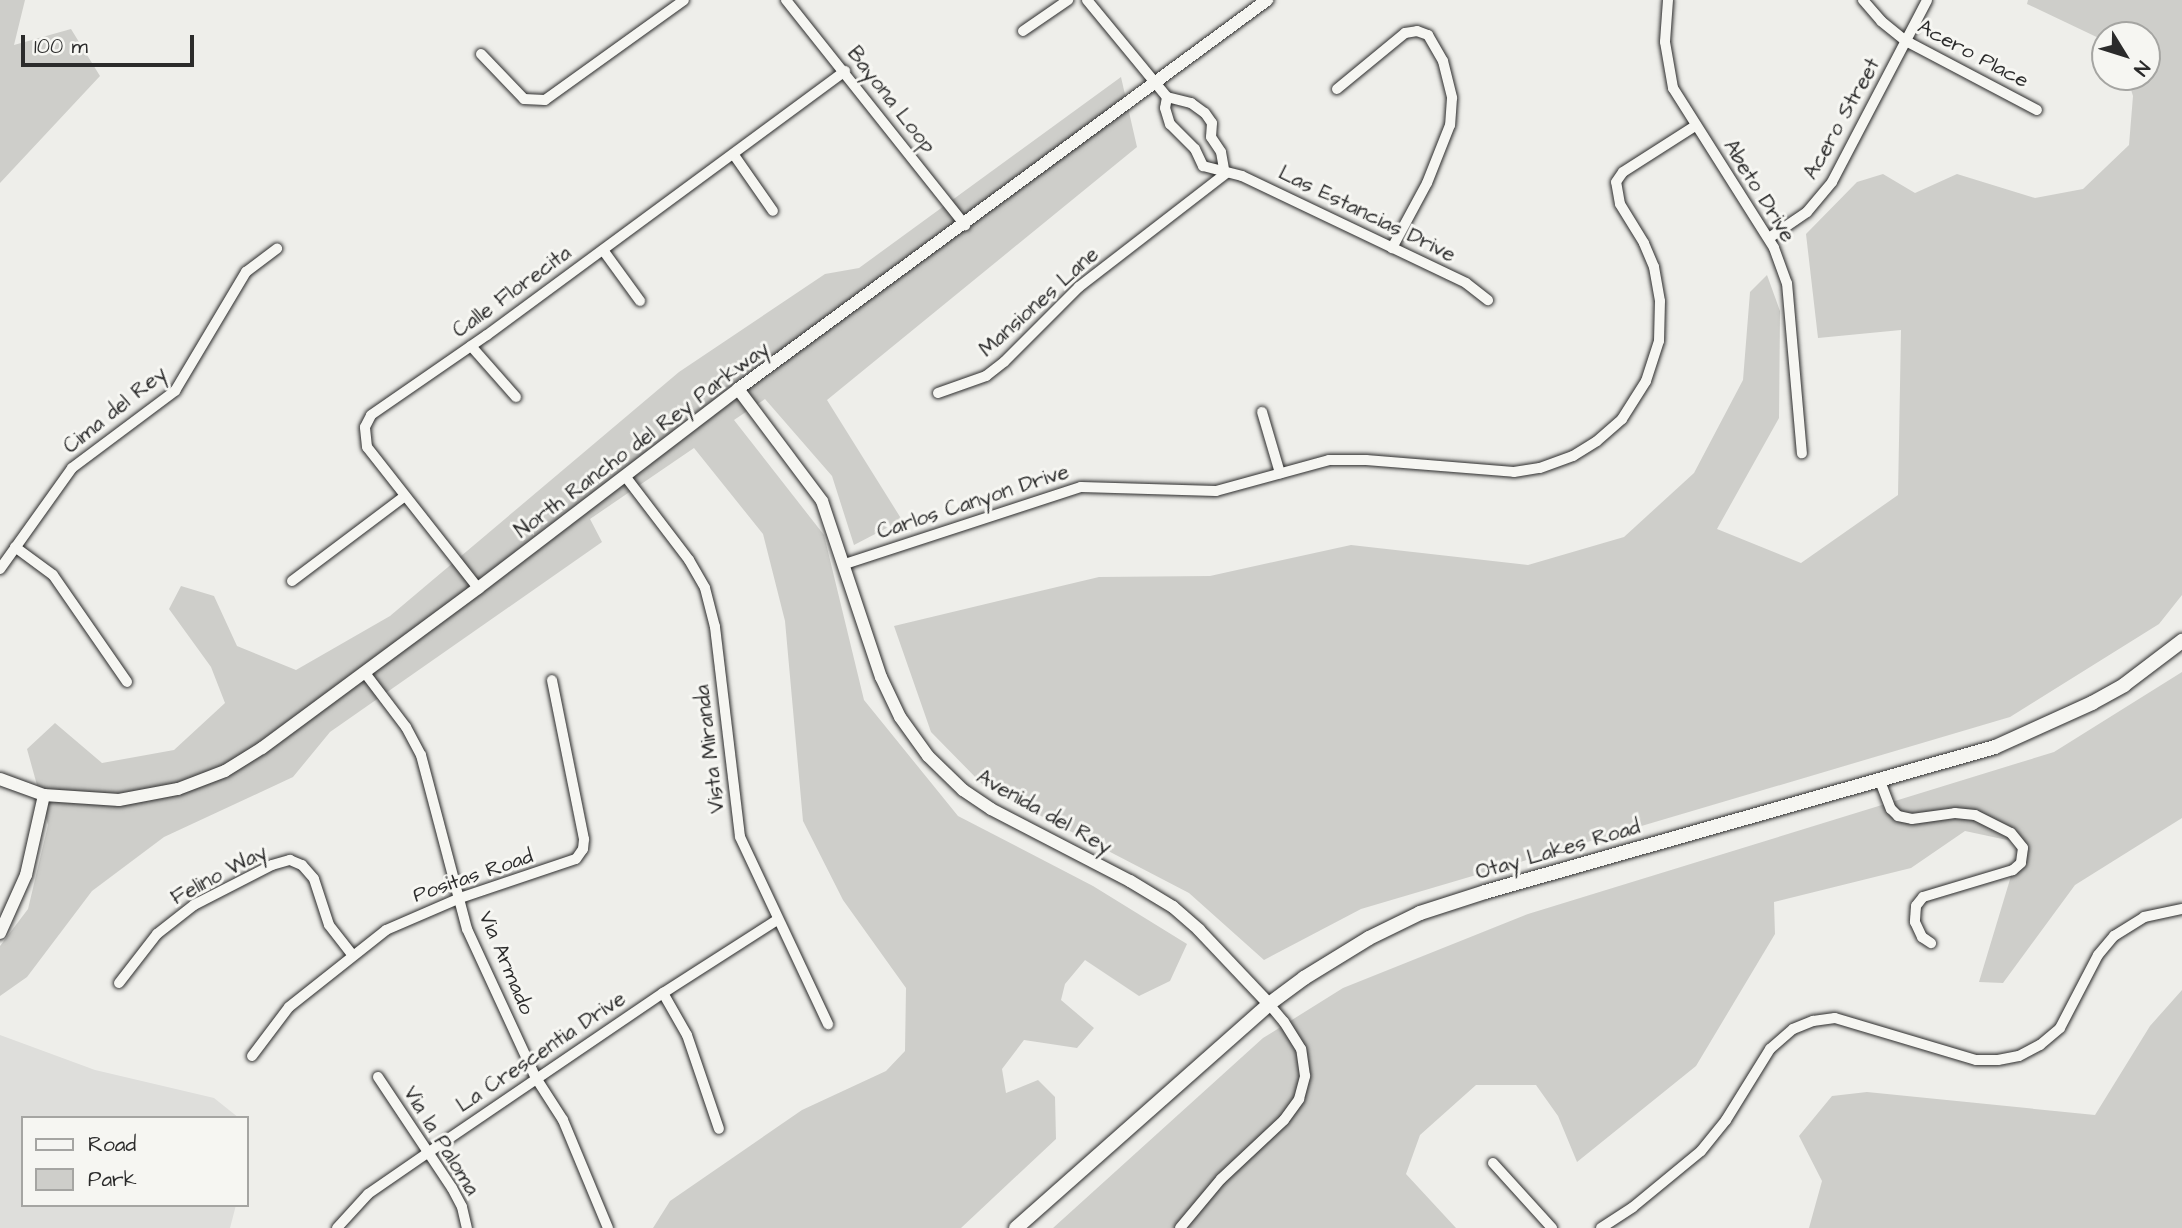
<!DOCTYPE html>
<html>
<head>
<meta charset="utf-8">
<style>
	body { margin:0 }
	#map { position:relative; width:2182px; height:1228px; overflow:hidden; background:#eeeeea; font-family:"Architects Daughter",sans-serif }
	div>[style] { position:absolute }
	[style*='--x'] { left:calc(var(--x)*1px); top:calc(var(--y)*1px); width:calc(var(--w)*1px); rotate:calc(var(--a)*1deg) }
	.built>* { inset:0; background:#dededb }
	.green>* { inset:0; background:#cececa }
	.roads { filter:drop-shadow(0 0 2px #2b2b2b) drop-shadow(0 0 2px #2b2b2b) }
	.street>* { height:10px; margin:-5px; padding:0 5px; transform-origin:5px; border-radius:5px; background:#f6f6f2 }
	.secondary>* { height:12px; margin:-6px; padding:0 6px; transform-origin:6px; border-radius:6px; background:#f6f6f2 }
	.primary>* { height:14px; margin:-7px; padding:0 7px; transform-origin:7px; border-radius:7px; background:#f6f6f2 }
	span { translate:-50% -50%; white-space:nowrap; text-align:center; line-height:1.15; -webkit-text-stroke:6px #f6f6f2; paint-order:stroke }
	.street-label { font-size:21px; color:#2b2b2b }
	.legend { position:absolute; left:21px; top:1116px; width:228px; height:91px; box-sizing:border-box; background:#f6f6f2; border:2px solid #a5a5a2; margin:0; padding:9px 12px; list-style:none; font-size:21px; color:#2b2b2b }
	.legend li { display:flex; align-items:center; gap:14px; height:35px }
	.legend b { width:35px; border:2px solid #a5a5a2 }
	.north { position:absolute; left:2091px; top:21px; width:70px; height:70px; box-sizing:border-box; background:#f6f6f2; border:2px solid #a5a5a2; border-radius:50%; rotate:128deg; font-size:19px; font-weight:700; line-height:28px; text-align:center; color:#2b2b2b }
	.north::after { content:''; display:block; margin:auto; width:24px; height:32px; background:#2b2b2b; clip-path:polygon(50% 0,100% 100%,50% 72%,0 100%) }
	.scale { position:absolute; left:21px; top:35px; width:173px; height:32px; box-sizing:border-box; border:4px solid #2b2b2b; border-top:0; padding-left:9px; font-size:21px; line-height:24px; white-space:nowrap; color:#2b2b2b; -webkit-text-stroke:5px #f6f6f2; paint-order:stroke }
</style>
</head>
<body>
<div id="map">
	<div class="built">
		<i style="clip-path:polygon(0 1035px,95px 1070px,214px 1098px,239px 1118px,23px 1118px,23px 1205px,236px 1205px,230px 1228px,0 1228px)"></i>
	</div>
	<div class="green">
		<i style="clip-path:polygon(0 0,25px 0,14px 45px,71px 29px,100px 76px,0 183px)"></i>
		<i style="clip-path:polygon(2028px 0,2182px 0,2182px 595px,2159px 624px,2010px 717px,1361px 909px,1264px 960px,1189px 893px,985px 787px,931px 732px,894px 626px,1099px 577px,1210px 576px,1351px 545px,1528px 565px,1624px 537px,1694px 473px,1743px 380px,1750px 292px,1767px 275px,1780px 311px,1779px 418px,1717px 529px,1801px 563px,1898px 495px,1901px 330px,1818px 338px,1806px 234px,1857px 182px,1883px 174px,1915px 193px,1957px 174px,2035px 198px,2083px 189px,2129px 145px,2133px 96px,2127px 77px,2147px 77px,2147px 35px,2105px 35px,2105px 41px,2027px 4px)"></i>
		<i style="clip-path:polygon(1121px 77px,1137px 147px,827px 400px,902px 520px,854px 545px,832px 476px,765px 399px,734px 420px,824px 535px,864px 700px,958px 816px,1093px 886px,1187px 944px,1170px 981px,1139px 996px,1085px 960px,1065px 984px,1061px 1000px,1094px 1028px,1077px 1048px,1024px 1040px,1002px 1069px,1006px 1093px,1038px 1080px,1055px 1097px,1056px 1139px,961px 1228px,653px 1228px,670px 1201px,802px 1110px,886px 1071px,905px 1051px,906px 988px,843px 900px,803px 821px,785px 621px,763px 534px,694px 448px,590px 519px,602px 542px,330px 732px,293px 777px,164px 837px,92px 891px,27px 977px,0 996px,0 946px,28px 909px,48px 825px,27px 749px,55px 723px,102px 763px,174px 750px,225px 703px,211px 667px,169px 609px,181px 586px,214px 596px,237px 646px,296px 670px,390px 616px,679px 372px,825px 274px,859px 268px)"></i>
		<i style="clip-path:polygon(2182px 672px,2182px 818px,2075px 885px,2003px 983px,1979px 982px,2021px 843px,1965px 831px,1911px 868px,1774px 902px,1775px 934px,1696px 1066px,1577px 1162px,1558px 1116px,1536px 1085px,1476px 1085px,1420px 1135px,1406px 1174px,1456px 1228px,1053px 1228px,1263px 1038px,1343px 988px,1528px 914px,2054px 752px)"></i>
		<i style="clip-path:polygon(2182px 990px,2182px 1228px,1809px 1228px,1822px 1181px,1799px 1136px,1832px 1096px,1867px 1092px,2095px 1115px,2150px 1026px)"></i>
	</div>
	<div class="roads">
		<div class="street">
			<i style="--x:786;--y:0;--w:288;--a:51.5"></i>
			<i style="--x:1087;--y:0;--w:126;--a:50.5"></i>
			<i style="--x:1167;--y:97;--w:25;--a:14"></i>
			<i style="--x:1191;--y:103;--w:17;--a:36"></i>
			<i style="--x:1205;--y:113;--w:12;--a:55"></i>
			<i style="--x:1212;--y:123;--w:14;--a:94"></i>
			<i style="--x:1211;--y:137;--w:18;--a:56"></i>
			<i style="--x:1221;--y:152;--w:22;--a:80"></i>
			<i style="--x:1668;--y:0;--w:42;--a:94.1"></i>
			<i style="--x:1665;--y:42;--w:47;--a:80.1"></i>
			<i style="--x:1673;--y:88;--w:189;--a:57.7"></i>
			<i style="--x:1774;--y:248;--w:37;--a:70"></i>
			<i style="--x:1787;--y:283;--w:171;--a:85"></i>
			<i style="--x:1863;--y:0;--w:28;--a:49"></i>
			<i style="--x:1881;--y:21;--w:32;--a:39"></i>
			<i style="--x:1906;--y:41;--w:148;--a:27.8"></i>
			<i style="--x:1023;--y:31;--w:55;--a:-34.6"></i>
			<i style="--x:481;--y:54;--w:62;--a:46.3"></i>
			<i style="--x:524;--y:99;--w:21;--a:3"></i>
			<i style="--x:545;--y:100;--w:171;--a:-35.7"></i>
			<i style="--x:1337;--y:89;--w:88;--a:-39.5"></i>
			<i style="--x:1405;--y:33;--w:12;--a:-9"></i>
			<i style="--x:1417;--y:31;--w:12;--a:20"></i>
			<i style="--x:1428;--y:35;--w:30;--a:60"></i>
			<i style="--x:1443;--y:61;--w:38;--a:76"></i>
			<i style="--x:1452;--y:98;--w:27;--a:94"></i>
			<i style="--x:1450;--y:125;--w:62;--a:111.6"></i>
			<i style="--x:1427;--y:183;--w:74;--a:118.3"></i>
			<i style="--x:1167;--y:97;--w:11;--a:100"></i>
			<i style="--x:1165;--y:108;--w:17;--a:73"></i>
			<i style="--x:1170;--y:124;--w:35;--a:45"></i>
			<i style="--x:1195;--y:149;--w:19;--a:65"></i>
			<i style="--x:1203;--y:166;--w:40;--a:14.4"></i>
			<i style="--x:1242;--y:176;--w:248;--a:25.5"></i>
			<i style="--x:1466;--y:283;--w:28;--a:38"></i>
			<i style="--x:734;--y:155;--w:68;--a:55.1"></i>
			<i style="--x:1769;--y:238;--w:46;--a:-34.4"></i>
			<i style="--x:1807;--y:212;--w:39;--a:-50"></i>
			<i style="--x:1832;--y:182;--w:205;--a:-62.4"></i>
			<i style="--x:603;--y:250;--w:63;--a:54"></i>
			<i style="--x:471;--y:346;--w:68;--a:48.6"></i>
			<i style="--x:938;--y:393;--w:51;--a:-19.5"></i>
			<i style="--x:986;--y:376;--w:23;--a:-38"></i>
			<i style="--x:1004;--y:362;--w:106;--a:-45"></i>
			<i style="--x:1079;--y:287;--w:185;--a:-37.7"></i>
			<i style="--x:1262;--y:412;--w:64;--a:73.6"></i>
			<i style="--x:625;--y:476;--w:106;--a:52.7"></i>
			<i style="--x:689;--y:560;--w:32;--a:60"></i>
			<i style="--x:705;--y:588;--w:40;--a:75.6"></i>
			<i style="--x:715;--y:627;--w:211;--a:83.2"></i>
			<i style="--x:740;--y:837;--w:207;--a:64.8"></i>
			<i style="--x:15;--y:547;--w:47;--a:36.4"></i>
			<i style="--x:53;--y:575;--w:130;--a:55.3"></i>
			<i style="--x:845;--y:564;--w:248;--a:-18.1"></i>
			<i style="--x:1081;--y:487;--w:135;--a:1.7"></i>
			<i style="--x:1216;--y:491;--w:117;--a:-15.3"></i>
			<i style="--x:1329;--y:460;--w:37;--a:0"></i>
			<i style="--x:1366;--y:460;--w:148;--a:4.6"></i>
			<i style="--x:1514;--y:472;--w:26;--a:-9"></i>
			<i style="--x:1540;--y:468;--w:35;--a:-20"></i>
			<i style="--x:1573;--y:456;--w:28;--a:-32"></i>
			<i style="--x:1597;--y:441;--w:33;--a:-41"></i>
			<i style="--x:1622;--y:419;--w:45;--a:-57.7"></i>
			<i style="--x:1646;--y:381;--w:42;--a:-72"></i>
			<i style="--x:1659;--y:341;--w:40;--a:-88.6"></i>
			<i style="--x:1660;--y:301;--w:35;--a:-100"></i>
			<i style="--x:1654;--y:267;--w:26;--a:-113"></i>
			<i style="--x:1644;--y:243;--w:46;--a:-121.6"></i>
			<i style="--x:1620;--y:204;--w:22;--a:-100"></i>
			<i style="--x:1616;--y:182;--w:12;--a:-55"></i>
			<i style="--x:1623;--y:172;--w:85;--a:-32.6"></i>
			<i style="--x:0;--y:569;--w:124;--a:-54.5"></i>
			<i style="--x:72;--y:468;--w:129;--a:-36.8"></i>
			<i style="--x:175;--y:391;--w:139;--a:-59.2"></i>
			<i style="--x:246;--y:272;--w:39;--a:-37"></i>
			<i style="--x:292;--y:581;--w:141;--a:-37"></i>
			<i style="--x:478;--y:588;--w:179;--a:-128.2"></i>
			<i style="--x:367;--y:447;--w:20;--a:-96"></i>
			<i style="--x:365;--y:427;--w:13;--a:-63"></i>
			<i style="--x:371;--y:415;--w:141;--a:-34.6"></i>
			<i style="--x:487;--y:335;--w:445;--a:-36.4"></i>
			<i style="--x:365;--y:673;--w:68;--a:52.8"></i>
			<i style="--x:406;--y:727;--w:32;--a:62"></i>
			<i style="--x:421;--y:755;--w:180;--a:75.2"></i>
			<i style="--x:467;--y:929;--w:164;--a:65.2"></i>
			<i style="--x:536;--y:1078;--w:50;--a:57.3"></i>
			<i style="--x:563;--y:1120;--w:117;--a:67.4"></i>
			<i style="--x:1880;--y:781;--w:30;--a:69"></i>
			<i style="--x:1891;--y:809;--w:10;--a:45"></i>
			<i style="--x:1898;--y:816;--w:14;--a:12"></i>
			<i style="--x:1912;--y:819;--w:43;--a:-7.9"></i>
			<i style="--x:1955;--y:813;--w:20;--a:6"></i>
			<i style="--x:1975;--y:815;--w:40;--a:26.6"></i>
			<i style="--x:2011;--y:833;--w:19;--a:51"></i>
			<i style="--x:2023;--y:848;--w:15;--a:98"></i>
			<i style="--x:2021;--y:863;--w:11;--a:139"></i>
			<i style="--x:2013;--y:870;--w:94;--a:163.3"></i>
			<i style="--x:1923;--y:897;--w:11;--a:128"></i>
			<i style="--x:1916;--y:906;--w:16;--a:94"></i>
			<i style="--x:1915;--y:922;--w:17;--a:65"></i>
			<i style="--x:1922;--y:937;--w:11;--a:34"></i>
			<i style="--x:119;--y:983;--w:62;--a:-52.2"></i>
			<i style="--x:157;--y:934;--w:47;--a:-38.1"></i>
			<i style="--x:194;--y:905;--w:88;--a:-27.1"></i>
			<i style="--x:272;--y:865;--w:19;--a:-16"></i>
			<i style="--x:290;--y:860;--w:13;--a:23"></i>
			<i style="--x:302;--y:865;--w:18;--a:49"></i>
			<i style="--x:314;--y:879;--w:48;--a:71.9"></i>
			<i style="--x:329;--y:925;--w:37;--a:52"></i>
			<i style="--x:663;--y:993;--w:48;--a:60.3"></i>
			<i style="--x:687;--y:1035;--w:99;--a:71.2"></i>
			<i style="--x:252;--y:1056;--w:61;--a:-52.9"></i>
			<i style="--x:289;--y:1007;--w:124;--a:-38.4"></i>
			<i style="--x:386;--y:930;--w:81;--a:-23.4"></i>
			<i style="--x:460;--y:898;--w:122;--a:-18.6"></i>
			<i style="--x:576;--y:859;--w:12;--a:-55"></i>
			<i style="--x:583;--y:849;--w:10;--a:-84"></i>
			<i style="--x:584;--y:839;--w:162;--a:-101.4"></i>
			<i style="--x:378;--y:1077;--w:133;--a:56.3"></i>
			<i style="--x:452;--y:1188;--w:21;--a:62"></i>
			<i style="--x:462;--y:1207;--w:22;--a:77"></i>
			<i style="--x:1493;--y:1163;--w:88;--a:47.8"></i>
			<i style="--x:337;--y:1228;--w:46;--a:-47.6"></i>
			<i style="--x:368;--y:1194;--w:70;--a:-34.6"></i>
			<i style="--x:426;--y:1154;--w:287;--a:-34.2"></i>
			<i style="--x:663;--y:993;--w:135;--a:-32.6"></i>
			<i style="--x:1180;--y:1228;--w:64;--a:-50.1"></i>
			<i style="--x:1221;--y:1179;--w:86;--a:-43.1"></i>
			<i style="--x:1284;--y:1120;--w:26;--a:-54"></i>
			<i style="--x:1299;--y:1099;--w:24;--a:-75"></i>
			<i style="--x:1305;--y:1076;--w:27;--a:-98"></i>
			<i style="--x:1301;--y:1049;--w:32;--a:-122"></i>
			<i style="--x:1284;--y:1022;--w:23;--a:-130"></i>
			<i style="--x:1601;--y:1228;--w:38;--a:-33"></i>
			<i style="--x:1633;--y:1207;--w:88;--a:-39.5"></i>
			<i style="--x:1701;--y:1151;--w:40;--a:-51"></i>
			<i style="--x:1726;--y:1120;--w:84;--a:-58.2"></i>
			<i style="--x:1770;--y:1049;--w:30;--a:-41"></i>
			<i style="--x:1793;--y:1029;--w:22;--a:-22"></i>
			<i style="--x:1813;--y:1021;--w:22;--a:-8"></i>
			<i style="--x:1835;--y:1018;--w:147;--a:16.6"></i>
			<i style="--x:1976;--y:1060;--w:22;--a:0"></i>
			<i style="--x:1998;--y:1060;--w:21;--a:-11"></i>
			<i style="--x:2019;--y:1056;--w:24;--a:-28"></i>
			<i style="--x:2040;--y:1045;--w:26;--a:-40"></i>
			<i style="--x:2060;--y:1028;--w:82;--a:-62.5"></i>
			<i style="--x:2098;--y:955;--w:25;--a:-50"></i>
			<i style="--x:2114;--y:936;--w:36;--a:-32"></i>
			<i style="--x:2144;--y:917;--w:39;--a:-12"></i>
		</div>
		<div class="secondary">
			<i style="--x:738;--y:389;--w:140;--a:53.1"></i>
			<i style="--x:822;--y:501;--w:186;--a:71.5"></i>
			<i style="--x:881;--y:677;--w:44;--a:64.6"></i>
			<i style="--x:900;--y:717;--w:48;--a:54.3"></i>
			<i style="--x:928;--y:756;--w:49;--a:44.2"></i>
			<i style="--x:963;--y:790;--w:34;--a:34"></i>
			<i style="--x:991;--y:809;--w:157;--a:27.4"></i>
			<i style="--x:1130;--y:881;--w:50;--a:31.2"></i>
			<i style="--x:1173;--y:907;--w:35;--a:41"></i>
			<i style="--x:1199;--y:930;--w:102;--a:46.6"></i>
			<i style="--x:0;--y:779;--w:47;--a:20"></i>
			<i style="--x:44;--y:795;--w:75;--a:3.8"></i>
			<i style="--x:119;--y:800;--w:60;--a:-10.6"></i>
			<i style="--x:178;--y:789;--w:50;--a:-21"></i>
			<i style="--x:225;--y:771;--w:44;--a:-31.9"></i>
			<i style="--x:262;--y:748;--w:269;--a:-36.5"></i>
			<i style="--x:478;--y:588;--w:327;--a:-37.4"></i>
			<i style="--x:738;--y:389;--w:657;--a:-36.33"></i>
			<i style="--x:0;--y:933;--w:64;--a:-65.9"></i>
			<i style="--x:26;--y:875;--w:82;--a:-77.3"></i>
		</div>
		<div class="primary">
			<i style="--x:1016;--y:1228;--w:338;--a:-41.5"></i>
			<i style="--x:1269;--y:1004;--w:44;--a:-36.6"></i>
			<i style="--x:1304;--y:978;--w:76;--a:-31.6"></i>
			<i style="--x:1369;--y:938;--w:57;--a:-26.1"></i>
			<i style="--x:1420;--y:913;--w:68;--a:-17.9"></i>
			<i style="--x:1485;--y:892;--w:530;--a:-15.87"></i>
			<i style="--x:1995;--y:747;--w:107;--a:-24.4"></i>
			<i style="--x:2092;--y:703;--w:37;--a:-29"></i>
			<i style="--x:2124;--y:685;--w:73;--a:-37.2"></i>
		</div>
	</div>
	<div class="street-label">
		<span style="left:1973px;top:54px;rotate:28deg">Acero Place</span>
		<span style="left:891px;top:100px;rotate:52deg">Bayona Loop</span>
		<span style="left:1842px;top:119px;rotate:-61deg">Acero Street</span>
		<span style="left:1759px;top:191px;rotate:58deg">Abeto Drive</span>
		<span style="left:1367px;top:214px;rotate:26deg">Las Estancias Drive</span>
		<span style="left:512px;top:292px;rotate:-36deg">Calle Florecita</span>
		<span style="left:1039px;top:302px;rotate:-42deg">Mansiones Lane</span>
		<span style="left:115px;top:410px;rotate:-39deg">Cima del Rey</span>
		<span style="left:642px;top:440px;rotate:-37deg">North Rancho del Rey Parkway</span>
		<span style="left:973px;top:502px;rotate:-18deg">Carlos Canyon Drive</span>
		<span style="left:710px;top:749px;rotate:-97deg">Vista Miranda</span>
		<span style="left:1044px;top:812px;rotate:29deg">Avenida del Rey</span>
		<span style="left:1558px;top:850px;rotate:-16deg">Otay Lakes Road</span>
		<span style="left:219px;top:875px;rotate:-28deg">Felino Way</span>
		<span style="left:473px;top:876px;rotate:-19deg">Positas Road</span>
		<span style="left:506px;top:963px;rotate:67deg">Via Armado</span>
		<span style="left:541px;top:1052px;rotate:-34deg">La Crescentia Drive</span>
		<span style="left:441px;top:1141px;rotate:58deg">Via la Paloma</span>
	</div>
	<ul class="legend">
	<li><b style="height:9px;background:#f6f6f2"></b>Road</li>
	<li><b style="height:19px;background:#cececa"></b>Park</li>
	</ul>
	<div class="north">N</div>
	<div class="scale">100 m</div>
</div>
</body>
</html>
